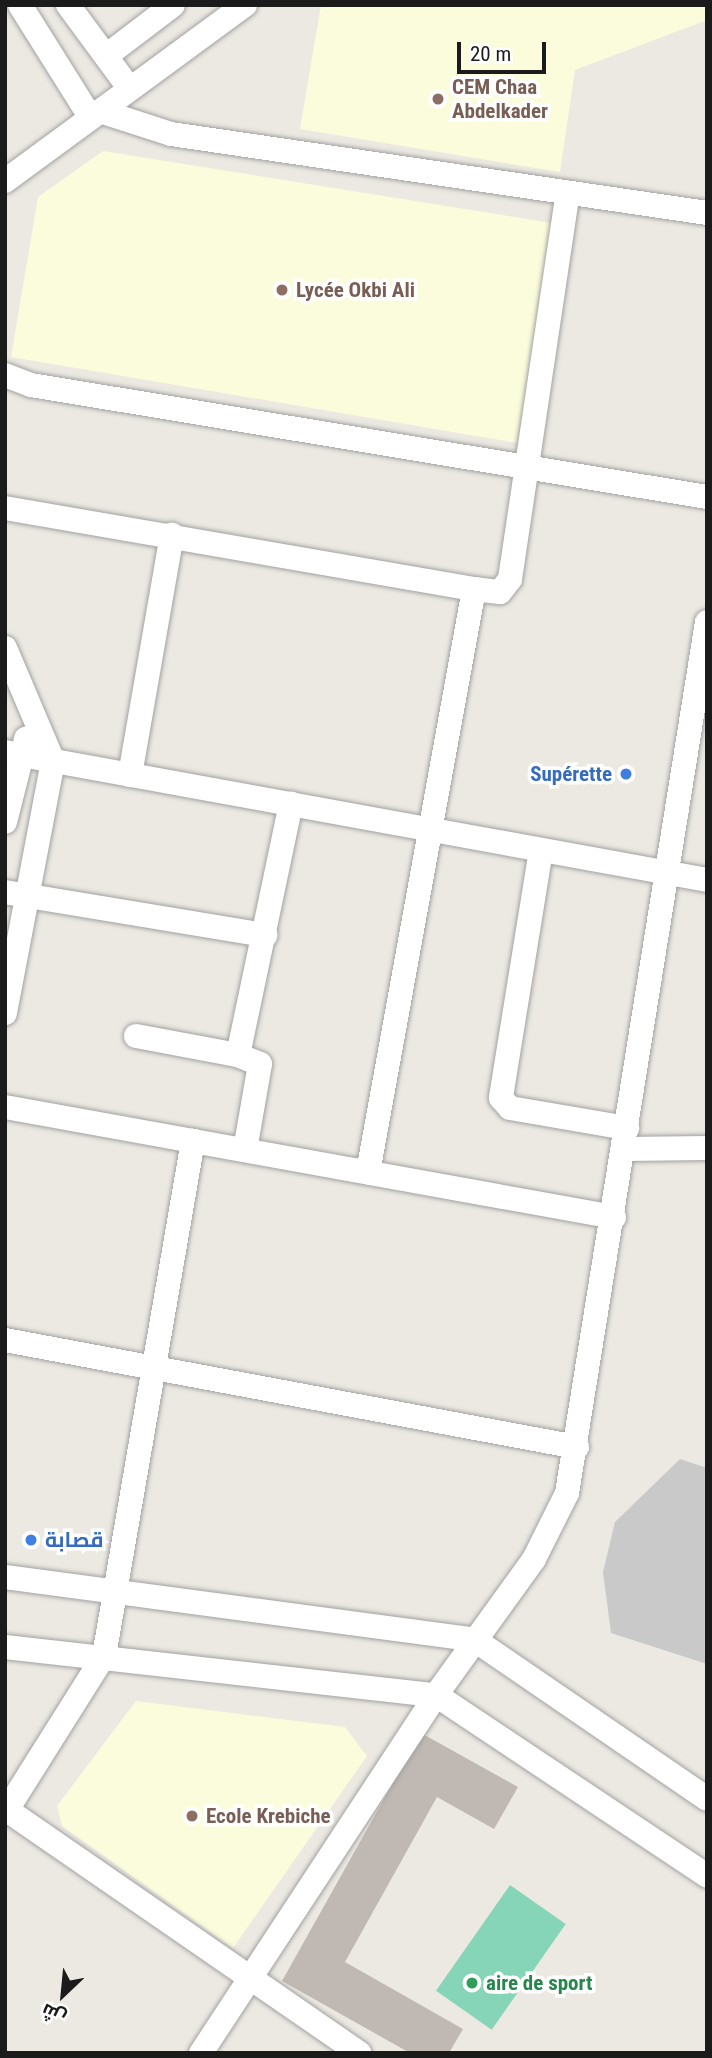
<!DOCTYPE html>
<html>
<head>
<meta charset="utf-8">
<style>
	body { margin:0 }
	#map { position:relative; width:712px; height:2058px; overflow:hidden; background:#ece9e2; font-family:"Roboto Condensed",Cairo,sans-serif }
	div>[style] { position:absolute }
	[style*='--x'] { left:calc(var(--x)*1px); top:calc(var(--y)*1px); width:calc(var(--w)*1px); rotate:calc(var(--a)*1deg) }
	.education>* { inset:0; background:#fbfcdb }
	.religious>* { inset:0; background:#c9c9c9 }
	.pitch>* { inset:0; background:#86d5b8; transform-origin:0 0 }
	.building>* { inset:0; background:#c0b8b2 }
	.roads { filter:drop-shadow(0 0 2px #a2a2a2) drop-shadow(0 0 2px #a2a2a2) }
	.minor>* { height:24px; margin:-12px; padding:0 12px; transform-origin:12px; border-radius:12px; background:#fff }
	.dots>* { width:19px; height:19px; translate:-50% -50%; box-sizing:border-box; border:4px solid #fff; border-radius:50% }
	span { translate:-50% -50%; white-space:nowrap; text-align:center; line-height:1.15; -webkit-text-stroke:7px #fff; paint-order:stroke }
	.education-label { font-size:21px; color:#785e54; font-weight:700 }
	.left { translate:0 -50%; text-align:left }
	.shop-label { font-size:21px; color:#366cbe; font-weight:700 }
	.right { translate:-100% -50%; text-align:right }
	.leisure-label { font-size:21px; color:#27864d; font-weight:700 }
	.frame { position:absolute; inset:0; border:7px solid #1b1b1b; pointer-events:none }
	.north { position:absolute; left:28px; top:1960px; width:70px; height:70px; -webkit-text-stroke:5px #fff; paint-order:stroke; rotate:206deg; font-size:19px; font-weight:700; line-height:28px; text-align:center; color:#1b1b1b }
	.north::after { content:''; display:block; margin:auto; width:24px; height:32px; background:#1b1b1b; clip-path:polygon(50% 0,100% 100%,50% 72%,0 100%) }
	.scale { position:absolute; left:457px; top:42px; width:89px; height:32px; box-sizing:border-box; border:4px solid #1b1b1b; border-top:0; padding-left:9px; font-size:21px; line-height:24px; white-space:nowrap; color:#1b1b1b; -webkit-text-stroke:5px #fff; paint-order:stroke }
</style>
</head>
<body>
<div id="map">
	<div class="education">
		<i style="clip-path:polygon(321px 5px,707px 5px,707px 20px,575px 70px,560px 172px,300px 129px)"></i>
		<i style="clip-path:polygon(103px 151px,552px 223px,517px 443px,11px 357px,38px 197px)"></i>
		<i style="clip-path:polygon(136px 1701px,345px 1727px,367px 1756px,233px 1948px,62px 1826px,57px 1806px)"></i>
	</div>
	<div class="religious">
		<i style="clip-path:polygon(680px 1459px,707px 1468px,707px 1664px,611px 1633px,603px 1572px,615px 1522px)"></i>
	</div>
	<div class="pitch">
		<i style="left:510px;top:1885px;width:68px;height:129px;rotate:35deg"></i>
	</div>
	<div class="building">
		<i style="clip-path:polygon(421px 1733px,518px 1787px,494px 1829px,437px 1797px,345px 1962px,463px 2029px,449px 2053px,410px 2053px,282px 1981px)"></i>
	</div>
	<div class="roads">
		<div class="minor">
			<i style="--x:20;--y:5;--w:133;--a:57.9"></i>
			<i style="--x:68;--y:5;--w:104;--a:53.6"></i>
			<i style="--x:106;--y:56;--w:84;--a:-37.3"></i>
			<i style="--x:100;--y:111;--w:75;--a:17.9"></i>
			<i style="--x:171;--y:134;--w:542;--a:8.38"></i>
			<i style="--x:5;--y:181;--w:298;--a:-36.3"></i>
			<i style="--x:5;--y:375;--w:28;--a:21"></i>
			<i style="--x:31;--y:385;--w:685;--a:9.41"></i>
			<i style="--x:5;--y:508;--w:476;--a:9.8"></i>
			<i style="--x:474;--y:589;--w:593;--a:100.3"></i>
			<i style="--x:474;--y:589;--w:26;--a:7"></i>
			<i style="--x:500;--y:592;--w:16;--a:-52"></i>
			<i style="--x:510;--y:579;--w:390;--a:-81.5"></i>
			<i style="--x:5;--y:648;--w:123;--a:67"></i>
			<i style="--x:53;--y:761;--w:257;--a:100.8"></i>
			<i style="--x:5;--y:752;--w:714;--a:10.33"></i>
			<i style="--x:130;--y:775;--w:244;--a:-80.1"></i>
			<i style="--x:5;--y:822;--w:86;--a:-75.8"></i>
			<i style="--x:541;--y:850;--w:251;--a:99.2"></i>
			<i style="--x:501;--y:1098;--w:13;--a:48"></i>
			<i style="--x:510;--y:1108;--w:119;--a:9.7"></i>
			<i style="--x:5;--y:892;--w:264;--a:9.4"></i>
			<i style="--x:136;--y:1036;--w:104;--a:10.6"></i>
			<i style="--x:5;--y:1107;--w:619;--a:10.24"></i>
			<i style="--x:624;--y:1149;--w:83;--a:-0.7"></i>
			<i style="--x:245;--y:1150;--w:87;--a:-80.1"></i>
			<i style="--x:260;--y:1064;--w:24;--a:-158"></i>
			<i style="--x:238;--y:1055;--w:257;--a:-78.1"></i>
			<i style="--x:5;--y:1340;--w:582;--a:10.6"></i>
			<i style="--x:5;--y:1577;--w:474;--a:7.6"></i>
			<i style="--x:475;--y:1640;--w:281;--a:34.4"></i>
			<i style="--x:5;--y:1647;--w:434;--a:6.4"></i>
			<i style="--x:436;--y:1695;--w:326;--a:33.7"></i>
			<i style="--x:7;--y:1810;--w:428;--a:34.6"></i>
			<i style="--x:5;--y:1813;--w:186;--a:-57.8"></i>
			<i style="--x:104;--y:1656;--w:523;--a:-80.2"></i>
			<i style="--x:201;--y:2053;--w:428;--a:-56.7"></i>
			<i style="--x:436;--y:1695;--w:168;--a:-54.2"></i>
			<i style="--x:534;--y:1559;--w:74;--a:-63.4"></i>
			<i style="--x:567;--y:1493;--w:882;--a:-80.87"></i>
		</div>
	</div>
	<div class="dots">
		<i style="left:438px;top:99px;background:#8d6e63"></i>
		<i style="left:282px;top:290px;background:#8d6e63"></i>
		<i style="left:626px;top:774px;background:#3f7fe0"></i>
		<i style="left:31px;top:1540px;background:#3f7fe0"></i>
		<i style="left:192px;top:1816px;background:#8d6e63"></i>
		<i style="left:472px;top:1983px;background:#2e9e5b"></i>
	</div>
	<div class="education-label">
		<span class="left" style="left:452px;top:99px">CEM Chaa<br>Abdelkader</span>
		<span class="left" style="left:296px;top:290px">Lycée Okbi Ali</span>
		<span class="left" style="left:206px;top:1816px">Ecole Krebiche</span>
	</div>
	<div class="shop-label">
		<span class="right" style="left:612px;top:774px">Supérette</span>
		<span class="left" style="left:45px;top:1540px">قصابة</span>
	</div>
	<div class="leisure-label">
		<span class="left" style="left:486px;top:1983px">aire de sport</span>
	</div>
	<div class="frame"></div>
	<div class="north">ش</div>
	<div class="scale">20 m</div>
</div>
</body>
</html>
